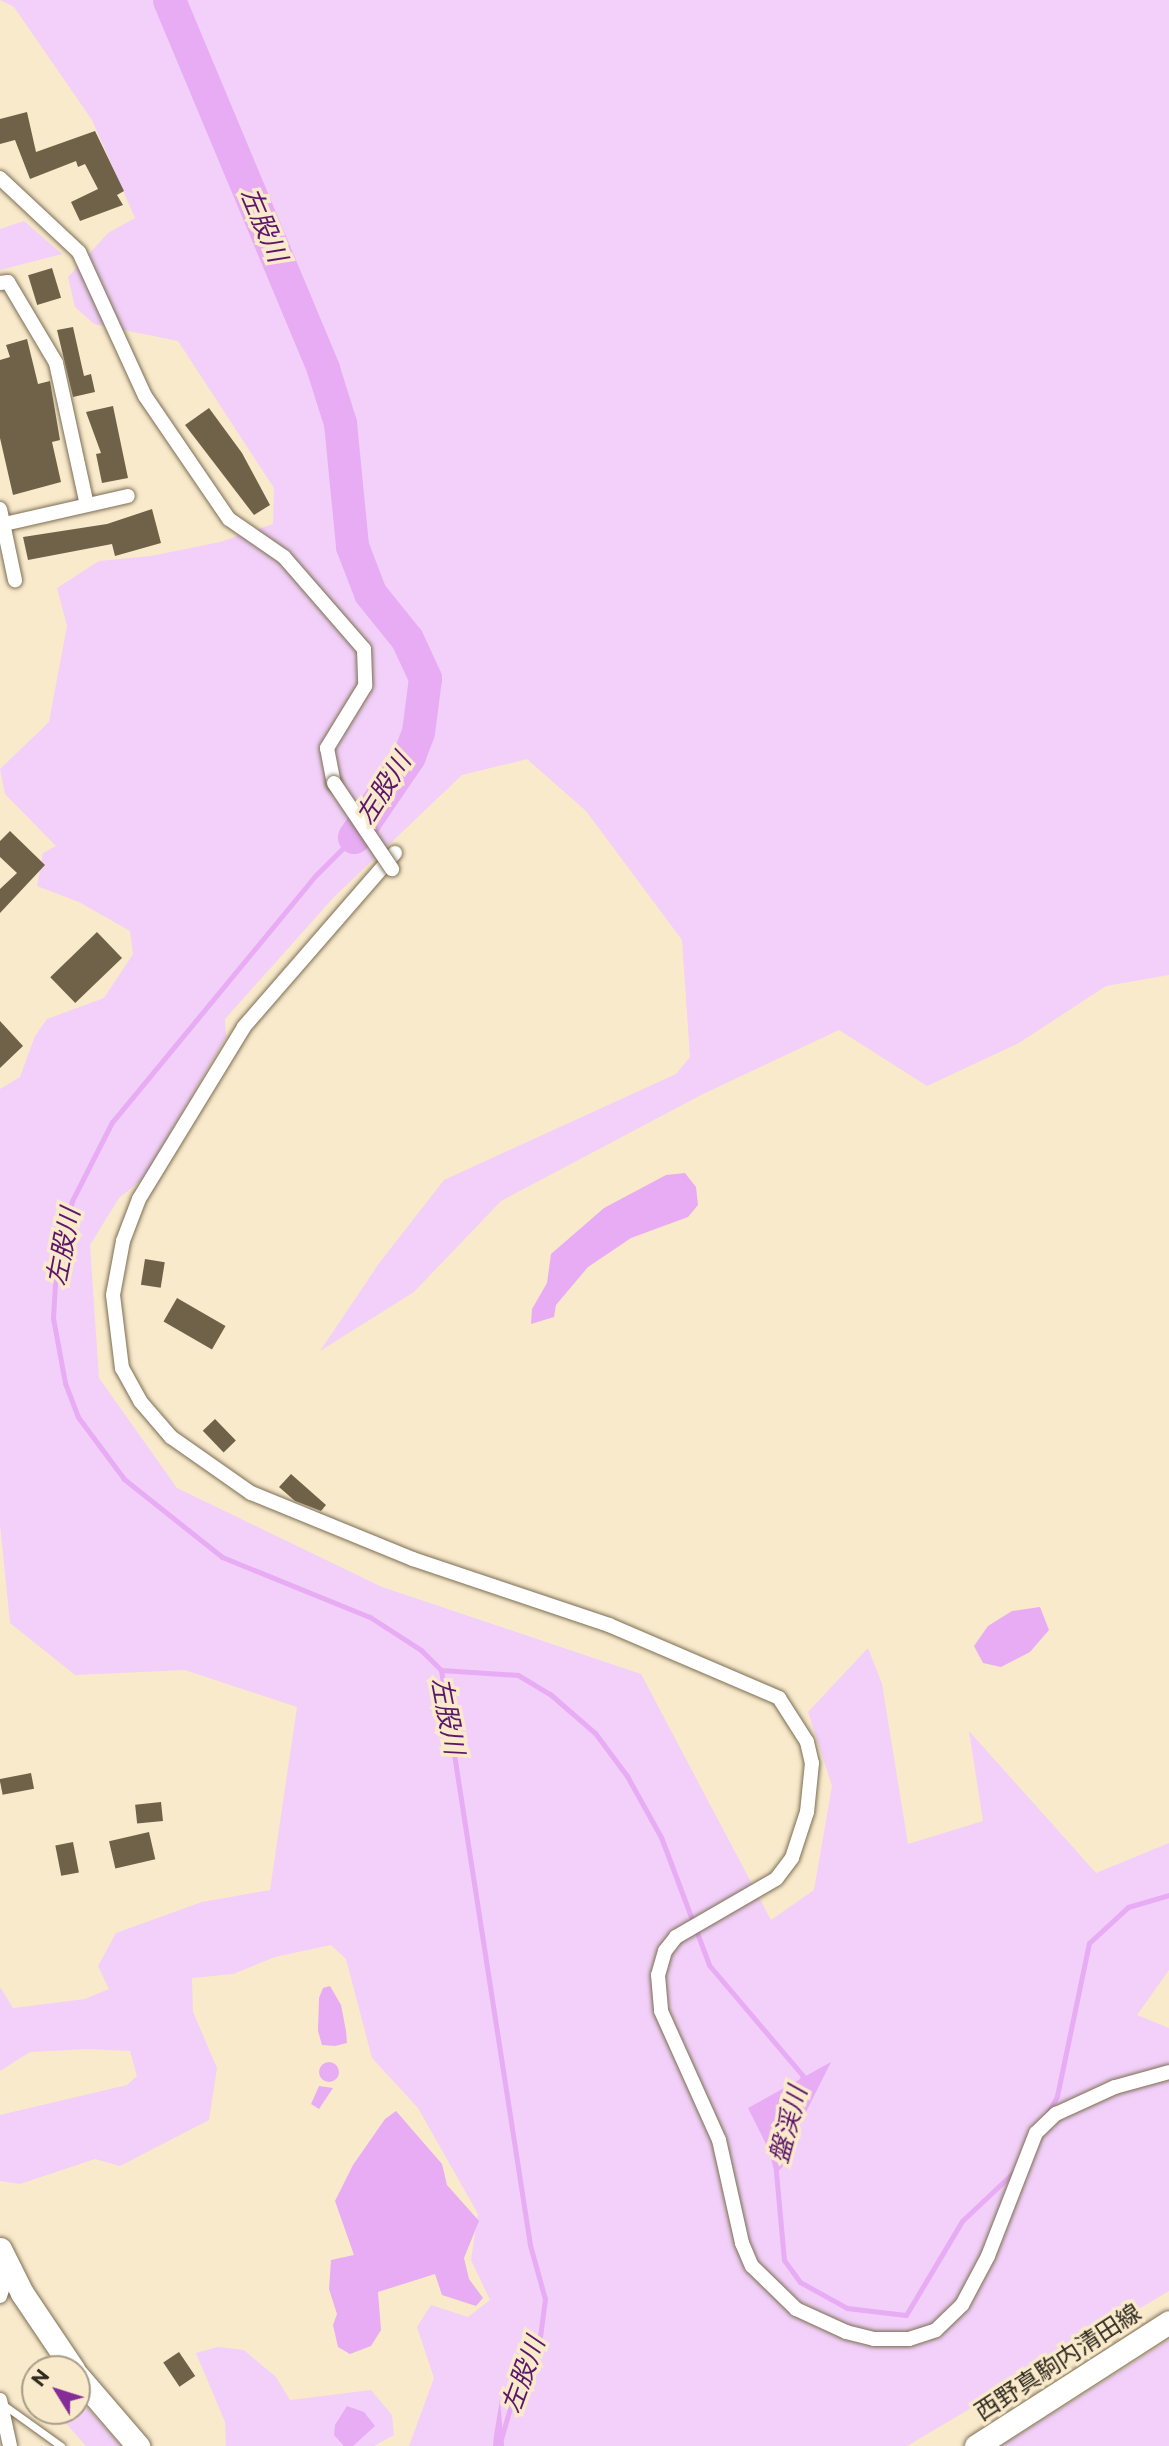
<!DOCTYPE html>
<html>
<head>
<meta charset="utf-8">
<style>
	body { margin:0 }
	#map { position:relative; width:1169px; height:2446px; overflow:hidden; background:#f9eacc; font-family:Montserrat,"Noto Sans JP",sans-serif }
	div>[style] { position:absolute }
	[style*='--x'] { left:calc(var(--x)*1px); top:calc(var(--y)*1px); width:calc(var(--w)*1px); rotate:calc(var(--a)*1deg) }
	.green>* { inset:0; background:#f2d0f9 }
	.water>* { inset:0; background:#e7acf3 }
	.round { border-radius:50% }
	.stream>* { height:5px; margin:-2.5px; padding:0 2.5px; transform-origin:2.5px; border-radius:2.5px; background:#e7acf3 }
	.river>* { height:33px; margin:-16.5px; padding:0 16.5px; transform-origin:16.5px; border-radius:16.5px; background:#e7acf3 }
	.building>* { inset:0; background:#6f6248; transform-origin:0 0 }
	.roads { filter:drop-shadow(0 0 2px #7c6e53) drop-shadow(0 0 2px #7c6e53) }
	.lane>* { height:7px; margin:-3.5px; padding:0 3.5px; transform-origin:3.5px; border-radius:3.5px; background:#fff }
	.street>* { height:14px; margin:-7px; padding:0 7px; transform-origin:7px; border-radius:7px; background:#fff }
	.primary>* { height:23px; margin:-11.5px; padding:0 11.5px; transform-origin:11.5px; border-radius:11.5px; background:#fff }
	.bridges { filter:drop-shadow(0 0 2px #7c6e53) drop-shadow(0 0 2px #7c6e53) }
	.street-bridge>* { height:14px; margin:-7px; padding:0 7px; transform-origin:7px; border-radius:7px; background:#fff }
	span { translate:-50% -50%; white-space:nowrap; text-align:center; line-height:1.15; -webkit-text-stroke:7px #f9eacc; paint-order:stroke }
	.street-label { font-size:24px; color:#302a1f }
	.water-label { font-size:26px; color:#5d166a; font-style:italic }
	.north { position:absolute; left:21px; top:2355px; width:70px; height:70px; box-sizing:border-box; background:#f9eacc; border:2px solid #a99d87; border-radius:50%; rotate:308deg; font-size:19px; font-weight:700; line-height:28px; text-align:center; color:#302a1f }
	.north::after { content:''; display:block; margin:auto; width:24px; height:32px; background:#862c98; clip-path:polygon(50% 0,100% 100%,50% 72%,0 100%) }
</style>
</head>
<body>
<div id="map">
	<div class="green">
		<i style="clip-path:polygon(0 0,1169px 0,1169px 975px,1106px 986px,1019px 1043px,927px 1086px,839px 1030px,703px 1094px,501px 1201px,414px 1292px,320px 1351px,380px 1262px,444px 1180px,676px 1074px,690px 1057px,682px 940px,586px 811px,527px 759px,462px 775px,334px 897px,225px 1019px,226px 1037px,145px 1177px,119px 1198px,90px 1245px,99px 1378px,177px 1488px,382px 1587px,641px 1674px,771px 1920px,814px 1890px,832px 1786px,808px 1712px,868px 1648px,882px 1684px,908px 1844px,983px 1821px,969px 1731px,1096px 1873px,1169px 1843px,1169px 1970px,1137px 2015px,1169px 2028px,1169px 2291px,907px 2446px,409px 2446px,434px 2378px,417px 2327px,431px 2305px,468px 2317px,490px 2300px,471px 2260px,478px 2214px,418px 2108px,372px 2058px,346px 1959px,331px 1945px,275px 1957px,233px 1974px,192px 1978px,193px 2012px,217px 2068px,209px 2120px,120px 2166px,95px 2159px,20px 2184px,0 2181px,0 2115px,127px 2085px,137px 2076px,130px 2051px,87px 2049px,30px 2052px,0 2071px,0 1987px,13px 2008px,85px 1999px,109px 1989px,98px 1966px,116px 1933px,202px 1902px,270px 1890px,297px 1707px,185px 1670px,75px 1675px,10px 1623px,0 1524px,0 1089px,20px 1077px,35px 1036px,47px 1019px,104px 998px,133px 954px,130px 931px,79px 902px,37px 886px,43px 853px,56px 846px,5px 794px,0 769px,49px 722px,67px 626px,57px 588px,99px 561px,151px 556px,220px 542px,273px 524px,274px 488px,178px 341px,94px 324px,75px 307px,68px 277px,108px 233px,135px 218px,92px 120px,14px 7px)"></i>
		<i style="clip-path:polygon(24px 221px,62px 254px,0 270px,0 229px)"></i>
		<i style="clip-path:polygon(1169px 2340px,1169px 2446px,1001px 2446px)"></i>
		<i style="clip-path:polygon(218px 2347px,244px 2350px,276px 2377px,290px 2400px,371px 2390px,392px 2415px,394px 2435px,374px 2446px,226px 2446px,225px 2422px,196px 2353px)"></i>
		<i style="clip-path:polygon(77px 2397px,102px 2424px,121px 2446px,86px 2446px,55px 2411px,77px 2411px)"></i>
	</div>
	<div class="water">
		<i style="clip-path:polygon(685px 1173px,696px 1187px,698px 1205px,688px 1217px,631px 1238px,588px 1267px,556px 1305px,554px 1317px,531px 1324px,532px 1309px,547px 1283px,551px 1254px,604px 1208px,666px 1175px)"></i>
		<i style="clip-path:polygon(1040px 1607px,1049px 1630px,1030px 1652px,1001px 1667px,983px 1663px,974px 1646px,988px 1626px,1012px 1611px)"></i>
		<i style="clip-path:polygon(330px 1986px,341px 2005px,346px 2031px,347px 2043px,335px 2046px,322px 2045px,318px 2031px,319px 1998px,323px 1988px)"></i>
		<i style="clip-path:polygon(831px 2062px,806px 2112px,795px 2122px,795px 2153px,775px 2175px,769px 2150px,748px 2108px)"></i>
		<i class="round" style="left:319px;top:2062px;width:20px;height:20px"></i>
		<i style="clip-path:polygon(319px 2086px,333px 2088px,319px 2109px,311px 2104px)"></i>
		<i style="clip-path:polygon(396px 2111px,442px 2164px,447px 2185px,479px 2221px,464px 2258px,469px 2279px,483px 2298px,476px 2306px,442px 2295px,435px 2274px,378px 2292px,381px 2330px,371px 2346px,350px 2354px,338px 2347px,333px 2325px,337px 2314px,329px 2289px,331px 2260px,354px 2255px,335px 2201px,353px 2165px,385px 2119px)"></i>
		<i style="clip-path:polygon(500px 2400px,504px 2446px,493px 2446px,494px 2435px)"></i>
		<i style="clip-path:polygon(347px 2406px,364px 2412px,375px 2426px,353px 2446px,344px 2446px,334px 2435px,335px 2425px)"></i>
	</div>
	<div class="stream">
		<i style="--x:354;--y:837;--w:55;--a:135"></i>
		<i style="--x:315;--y:876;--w:319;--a:129.5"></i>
		<i style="--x:112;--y:1122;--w:89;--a:116.9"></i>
		<i style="--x:72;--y:1201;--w:68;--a:103.6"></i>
		<i style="--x:56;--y:1267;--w:51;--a:93.4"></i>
		<i style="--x:53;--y:1318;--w:66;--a:79.5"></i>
		<i style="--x:65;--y:1383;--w:36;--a:69"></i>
		<i style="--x:78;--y:1417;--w:77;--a:53.4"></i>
		<i style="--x:124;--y:1479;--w:125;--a:38.5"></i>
		<i style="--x:222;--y:1557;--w:160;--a:22.1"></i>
		<i style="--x:370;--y:1617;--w:61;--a:32.9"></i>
		<i style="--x:421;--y:1650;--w:28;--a:45"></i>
		<i style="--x:441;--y:1670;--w:582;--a:81.2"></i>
		<i style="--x:530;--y:2245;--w:56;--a:74.5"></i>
		<i style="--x:545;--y:2299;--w:45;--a:97.6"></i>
		<i style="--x:539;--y:2344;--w:36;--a:122"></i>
		<i style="--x:520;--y:2374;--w:75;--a:106.3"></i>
		<i style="--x:441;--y:1670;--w:77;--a:3.7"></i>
		<i style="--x:518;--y:1675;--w:37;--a:31"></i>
		<i style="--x:550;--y:1694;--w:60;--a:40.9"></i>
		<i style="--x:595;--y:1733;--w:54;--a:53.3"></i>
		<i style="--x:627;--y:1776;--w:70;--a:60.9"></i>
		<i style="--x:661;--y:1837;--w:137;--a:69.4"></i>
		<i style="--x:709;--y:1965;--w:145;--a:49.7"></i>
		<i style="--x:803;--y:2076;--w:5;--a:112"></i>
		<i style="--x:1045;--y:2118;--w:25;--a:-61"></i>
		<i style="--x:1057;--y:2096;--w:156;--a:-78.2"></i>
		<i style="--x:1089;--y:1943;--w:53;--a:-42.7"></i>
		<i style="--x:1128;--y:1907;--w:43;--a:-16.3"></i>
		<i style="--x:776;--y:2172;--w:88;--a:84.8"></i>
		<i style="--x:784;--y:2260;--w:27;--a:54"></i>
		<i style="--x:800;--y:2282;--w:54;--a:29"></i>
		<i style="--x:847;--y:2308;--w:59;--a:6.8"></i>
		<i style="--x:906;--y:2315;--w:109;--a:-59.2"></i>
		<i style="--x:962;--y:2221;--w:76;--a:-43.4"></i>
	</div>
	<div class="river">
		<i style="--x:169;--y:0;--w:400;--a:67.3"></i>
		<i style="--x:323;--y:369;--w:57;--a:72.5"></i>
		<i style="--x:340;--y:423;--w:124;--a:84.4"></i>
		<i style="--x:352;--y:546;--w:50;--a:69"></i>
		<i style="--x:370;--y:593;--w:59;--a:51.2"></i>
		<i style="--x:407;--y:639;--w:43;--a:65.2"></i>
		<i style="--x:425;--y:678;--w:54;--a:97.4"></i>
		<i style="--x:418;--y:732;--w:26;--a:111"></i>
		<i style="--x:409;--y:756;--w:98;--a:124.2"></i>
	</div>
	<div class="building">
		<i style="clip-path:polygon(27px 112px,36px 152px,95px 131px,124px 191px,117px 195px,123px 205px,80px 221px,71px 202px,98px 189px,85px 164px,78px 167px,76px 161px,30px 179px,15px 140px,0 144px,0 119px)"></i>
		<i style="left:52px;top:268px;width:31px;height:25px;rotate:73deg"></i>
		<i style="clip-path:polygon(73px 327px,84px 376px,91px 374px,95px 392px,73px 397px,57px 330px)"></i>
		<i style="clip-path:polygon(27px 339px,38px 384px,50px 381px,60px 440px,52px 442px,61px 482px,13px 495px,0 438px,0 360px,10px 357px,6px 345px)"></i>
		<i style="clip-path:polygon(113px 406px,128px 478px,102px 483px,96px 454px,101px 453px,86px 412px)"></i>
		<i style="clip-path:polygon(209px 408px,242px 453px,270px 505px,254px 515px,185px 425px)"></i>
		<i style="clip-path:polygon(152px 509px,161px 543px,115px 556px,112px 544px,28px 560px,23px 537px,107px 524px)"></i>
		<i style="clip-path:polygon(10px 831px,45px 865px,0 913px,0 889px,17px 873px,0 857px,0 841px)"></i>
		<i style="left:97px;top:932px;width:36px;height:65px;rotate:46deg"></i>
		<i style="clip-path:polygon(0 1021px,23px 1046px,0 1068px)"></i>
		<i style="left:145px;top:1259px;width:20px;height:26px;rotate:9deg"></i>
		<i style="left:177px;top:1298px;width:56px;height:27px;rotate:30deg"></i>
		<i style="left:215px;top:1419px;width:30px;height:17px;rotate:46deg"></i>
		<i style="clip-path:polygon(291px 1474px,326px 1505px,321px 1511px,295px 1501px,279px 1487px)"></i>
		<i style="left:31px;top:1773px;width:16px;height:32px;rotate:79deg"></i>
		<i style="left:161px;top:1802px;width:19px;height:26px;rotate:84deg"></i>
		<i style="left:149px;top:1832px;width:28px;height:41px;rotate:77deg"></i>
		<i style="left:73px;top:1842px;width:31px;height:18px;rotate:79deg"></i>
		<i style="left:179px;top:2352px;width:29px;height:19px;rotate:56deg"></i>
	</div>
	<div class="roads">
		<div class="lane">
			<i style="--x:1;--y:2403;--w:74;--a:35.6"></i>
		</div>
		<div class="street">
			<i style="--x:0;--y:178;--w:108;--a:43.1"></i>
			<i style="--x:79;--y:252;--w:158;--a:65.4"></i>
			<i style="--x:145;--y:396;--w:149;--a:55.7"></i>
			<i style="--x:229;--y:519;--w:67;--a:34.6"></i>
			<i style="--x:284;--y:557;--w:122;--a:49"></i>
			<i style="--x:364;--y:649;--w:37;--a:88"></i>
			<i style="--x:365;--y:686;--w:73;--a:121.5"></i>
			<i style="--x:327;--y:748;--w:36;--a:79"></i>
			<i style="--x:0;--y:283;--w:8;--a:-7"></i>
			<i style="--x:8;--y:282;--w:94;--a:59.3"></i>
			<i style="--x:56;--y:363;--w:145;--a:77.7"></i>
			<i style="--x:0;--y:509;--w:73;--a:78.1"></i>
			<i style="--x:0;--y:525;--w:131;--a:-12.8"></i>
			<i style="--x:395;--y:853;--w:230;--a:131"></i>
			<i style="--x:244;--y:1027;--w:202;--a:121.4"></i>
			<i style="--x:139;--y:1199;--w:45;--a:110.9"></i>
			<i style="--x:123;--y:1241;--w:55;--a:100.5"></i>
			<i style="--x:113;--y:1295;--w:74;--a:83"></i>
			<i style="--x:122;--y:1368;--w:38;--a:61"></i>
			<i style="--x:140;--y:1401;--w:48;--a:49.3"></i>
			<i style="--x:171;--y:1437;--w:98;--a:35"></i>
			<i style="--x:251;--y:1493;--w:175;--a:22.2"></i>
			<i style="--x:413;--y:1559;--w:207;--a:18.6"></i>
			<i style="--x:609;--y:1625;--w:185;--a:23.2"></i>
			<i style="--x:779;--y:1698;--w:52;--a:57.5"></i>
			<i style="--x:807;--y:1742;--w:22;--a:77"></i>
			<i style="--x:812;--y:1763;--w:49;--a:95.8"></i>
			<i style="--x:807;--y:1812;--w:48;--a:108.1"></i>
			<i style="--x:792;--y:1858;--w:26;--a:127"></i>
			<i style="--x:776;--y:1879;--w:116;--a:149.9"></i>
			<i style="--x:676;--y:1937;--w:18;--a:128"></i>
			<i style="--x:665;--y:1951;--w:25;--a:106"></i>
			<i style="--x:658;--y:1975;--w:36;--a:85"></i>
			<i style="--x:661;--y:2011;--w:141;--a:65.8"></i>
			<i style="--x:719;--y:2140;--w:106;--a:77.4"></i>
			<i style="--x:742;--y:2243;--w:25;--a:67"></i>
			<i style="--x:752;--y:2266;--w:62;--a:44.3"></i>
			<i style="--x:796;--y:2309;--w:55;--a:24.7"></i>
			<i style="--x:846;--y:2332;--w:29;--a:14"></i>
			<i style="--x:874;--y:2339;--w:35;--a:0"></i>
			<i style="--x:909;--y:2339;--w:28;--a:-18"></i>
			<i style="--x:936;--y:2330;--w:36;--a:-44"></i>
			<i style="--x:962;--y:2305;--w:55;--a:-62"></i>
			<i style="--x:988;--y:2256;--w:132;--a:-68.7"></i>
			<i style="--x:1036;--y:2133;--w:28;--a:-44"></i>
			<i style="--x:1056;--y:2114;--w:65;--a:-24.6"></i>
			<i style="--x:1115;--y:2087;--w:56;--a:-15.5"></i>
			<i style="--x:0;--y:2296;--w:28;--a:-72"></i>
			<i style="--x:0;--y:2400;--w:47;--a:77.7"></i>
		</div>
		<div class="primary">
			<i style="--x:0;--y:2249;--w:49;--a:63.4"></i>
			<i style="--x:22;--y:2293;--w:92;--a:56.1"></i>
			<i style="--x:77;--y:2375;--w:94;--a:49.3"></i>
			<i style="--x:976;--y:2446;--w:229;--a:-32.7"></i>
		</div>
	</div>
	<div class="bridges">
		<div class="street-bridge">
			<i style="--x:334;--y:783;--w:104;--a:56"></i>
		</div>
	</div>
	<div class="street-label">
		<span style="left:1058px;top:2362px;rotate:-33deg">西野真駒内清田線</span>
	</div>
	<div class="water-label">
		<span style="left:263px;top:225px;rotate:67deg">左股川</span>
		<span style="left:384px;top:789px;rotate:-58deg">左股川</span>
		<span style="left:64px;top:1247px;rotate:-79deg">左股川</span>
		<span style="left:447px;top:1716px;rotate:79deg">左股川</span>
		<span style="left:789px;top:2125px;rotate:-75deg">盤渓川</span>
		<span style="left:524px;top:2375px;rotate:-70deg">左股川</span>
	</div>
	<div class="north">N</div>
</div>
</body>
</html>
